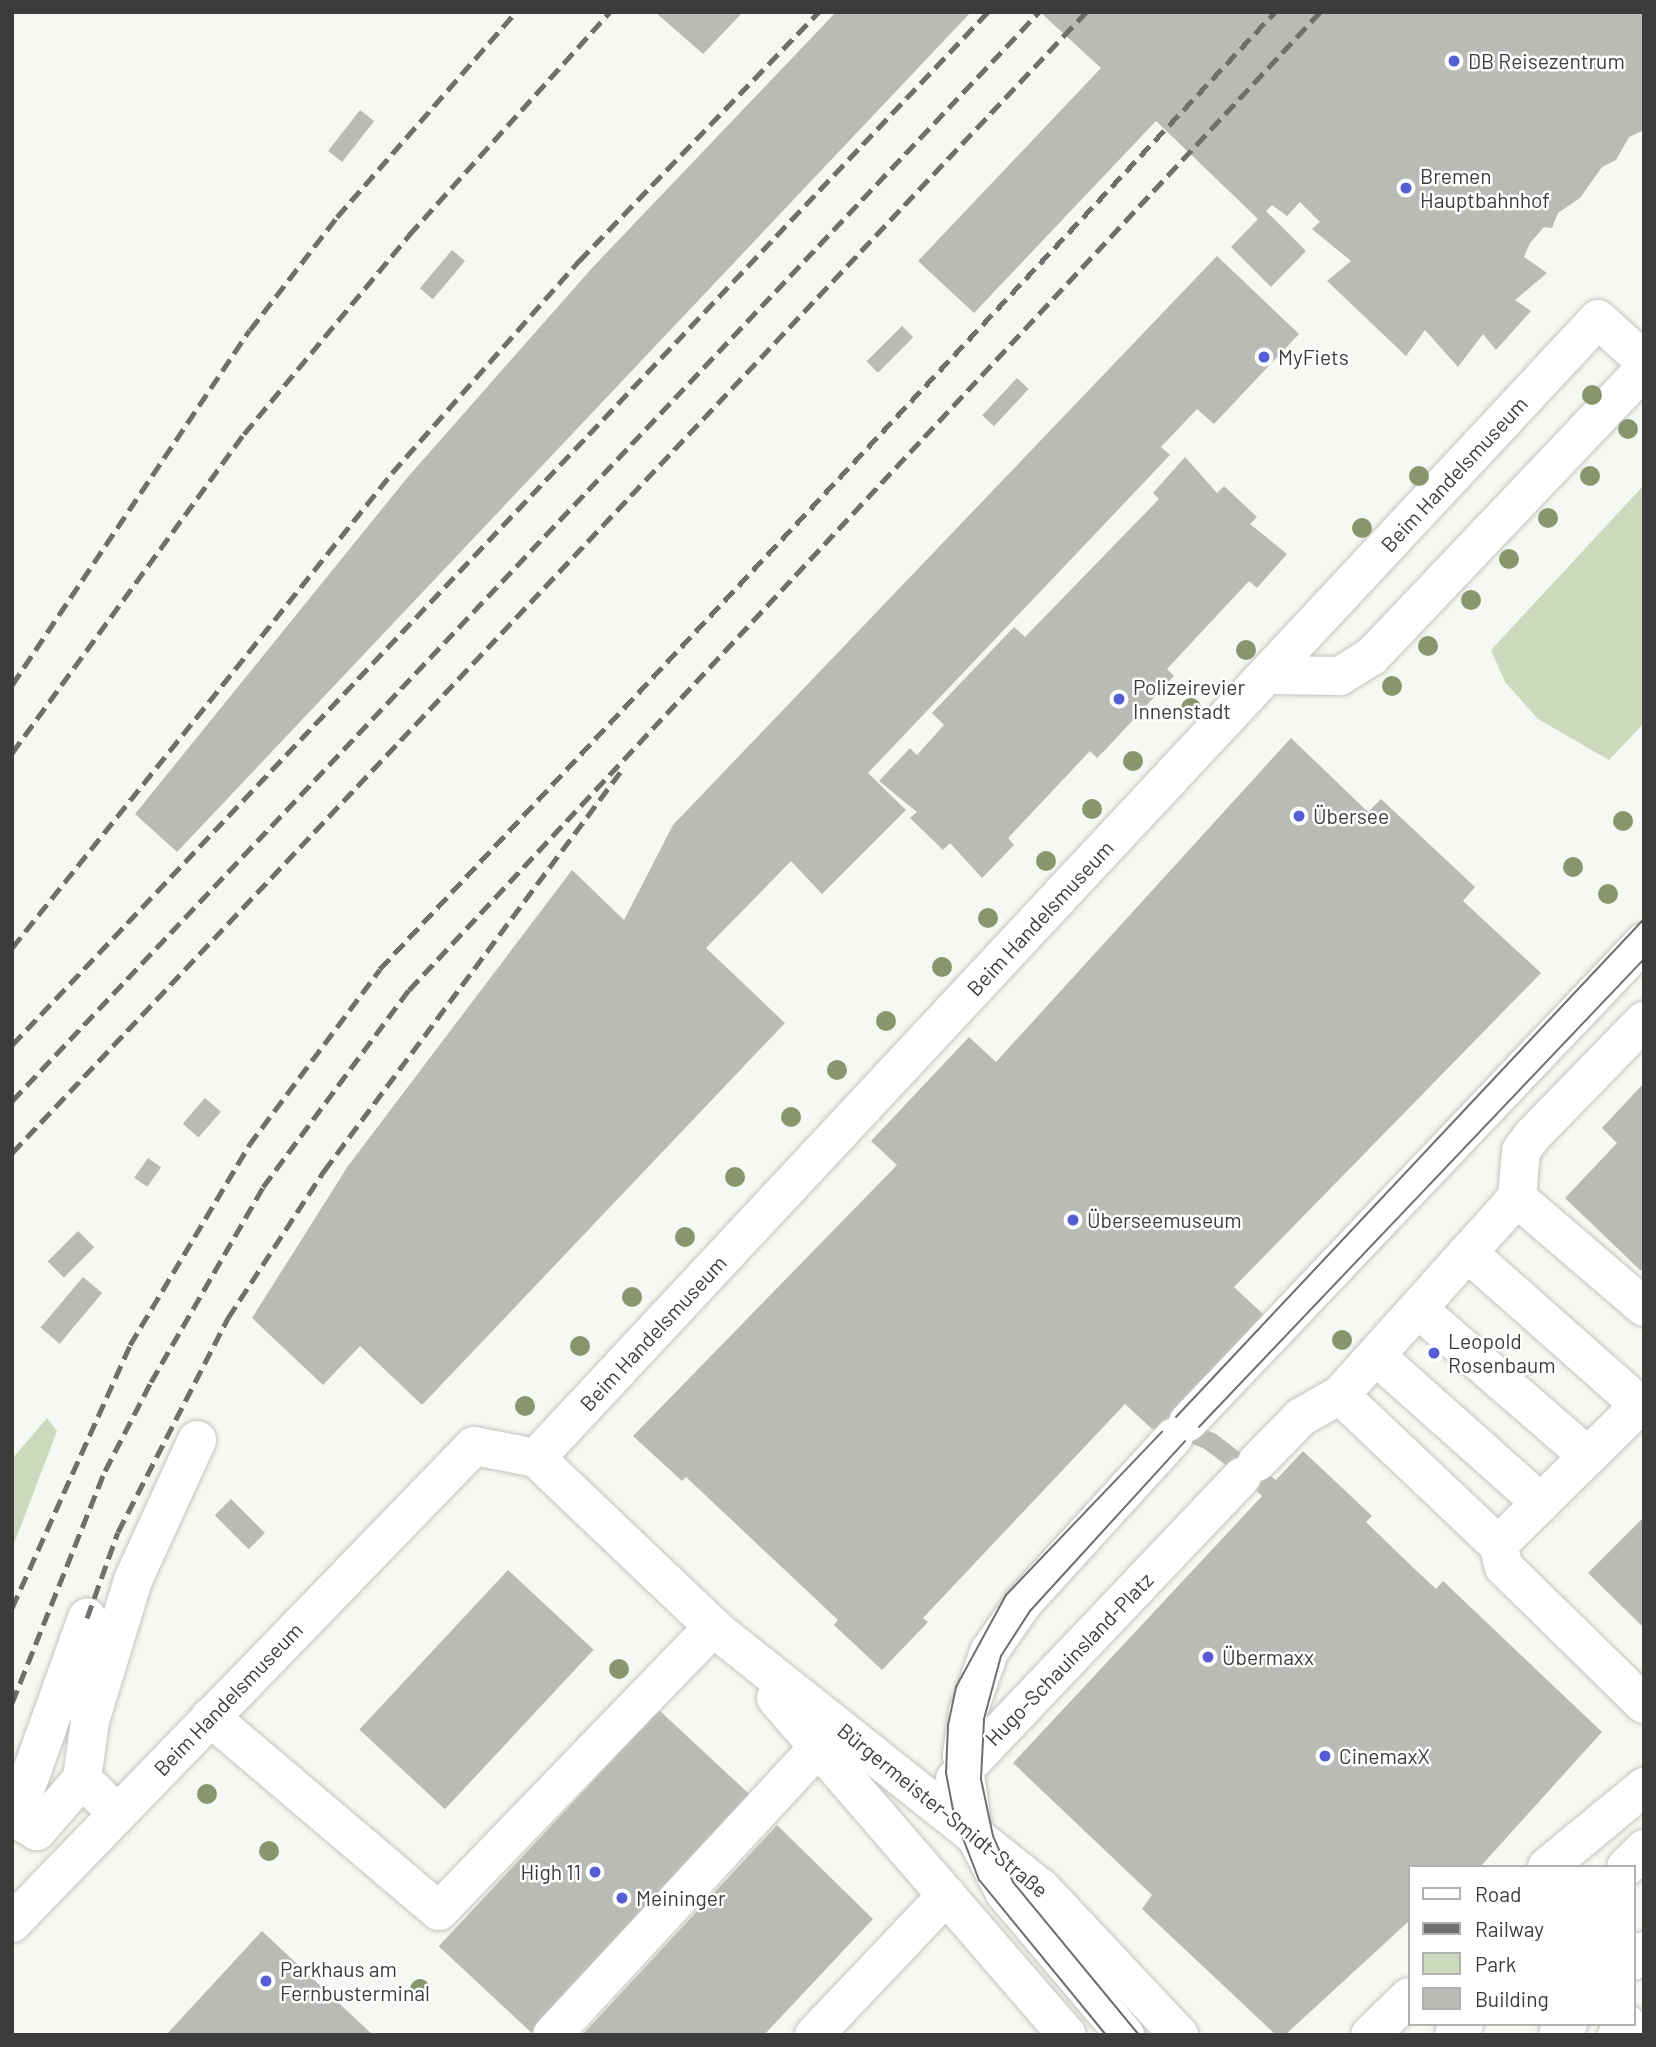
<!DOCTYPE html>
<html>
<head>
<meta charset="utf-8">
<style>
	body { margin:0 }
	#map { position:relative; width:1656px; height:2047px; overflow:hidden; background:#f6f8f3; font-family:Barlow,sans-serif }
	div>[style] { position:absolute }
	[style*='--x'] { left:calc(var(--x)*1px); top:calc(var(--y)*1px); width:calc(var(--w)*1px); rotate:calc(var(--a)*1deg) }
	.green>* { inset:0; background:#cdd9bc }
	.building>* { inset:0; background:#b9bcb6; transform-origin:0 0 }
	.roads { filter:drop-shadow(0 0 2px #c2c4bf) drop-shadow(0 0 2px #c2c4bf) }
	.minor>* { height:38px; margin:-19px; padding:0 19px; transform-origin:19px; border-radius:19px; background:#fff }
	.major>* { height:38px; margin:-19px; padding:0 19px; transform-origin:19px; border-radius:19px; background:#fff }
	.highway>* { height:38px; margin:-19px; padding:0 19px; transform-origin:19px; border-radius:19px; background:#fff }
	.tram>* { height:2px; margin:-1px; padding:0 1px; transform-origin:1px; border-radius:1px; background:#6f706d }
	.rail>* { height:5px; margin-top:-2.5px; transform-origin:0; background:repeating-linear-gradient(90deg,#6f706d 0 14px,transparent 0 21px) }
	.trees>* { width:20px; height:20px; margin:-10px; border-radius:50%; background:#89966d }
	.dots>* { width:19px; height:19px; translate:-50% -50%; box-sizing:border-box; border:4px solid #fff; border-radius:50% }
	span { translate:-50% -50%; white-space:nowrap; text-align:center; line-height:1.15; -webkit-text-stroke:5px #fff; paint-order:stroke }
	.poi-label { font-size:21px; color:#3c3d3b }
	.left { translate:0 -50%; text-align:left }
	.right { translate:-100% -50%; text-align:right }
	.street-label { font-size:21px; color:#3c3d3b }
	.frame { position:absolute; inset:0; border:14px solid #3c3d3b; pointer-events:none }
	.legend { position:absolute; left:1408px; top:1865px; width:228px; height:161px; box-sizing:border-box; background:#fff; border:2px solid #b1b1b1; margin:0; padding:9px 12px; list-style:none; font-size:21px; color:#3c3d3b }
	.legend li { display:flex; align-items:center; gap:14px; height:35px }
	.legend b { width:35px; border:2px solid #b1b1b1 }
</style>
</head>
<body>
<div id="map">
	<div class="green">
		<i style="clip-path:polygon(1644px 485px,1644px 723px,1609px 760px,1538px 719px,1505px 682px,1491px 650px)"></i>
		<i style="clip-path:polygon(47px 1418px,57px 1431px,12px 1549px,12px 1459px)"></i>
	</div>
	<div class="building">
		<i style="clip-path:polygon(655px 12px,743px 12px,703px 54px)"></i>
		<i style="clip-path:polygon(836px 12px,971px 12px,177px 852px,135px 814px,407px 478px,592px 268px)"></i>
		<i style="clip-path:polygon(1040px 12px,1644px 12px,1644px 130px,1629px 137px,1616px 160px,1602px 167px,1580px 198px,1558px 213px,1552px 228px,1544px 227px,1530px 243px,1524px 257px,1547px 273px,1515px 300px,1531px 311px,1496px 350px,1483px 334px,1458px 367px,1425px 330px,1406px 356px,1327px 281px,1351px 261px,1312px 229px,1320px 222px,1300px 202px,1287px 216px,1272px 205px,1266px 211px,1306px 251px,1271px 287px,1231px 247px,1258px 219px,1156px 121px,974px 313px,918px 261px,1101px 68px)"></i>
		<i style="left:360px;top:110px;width:18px;height:52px;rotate:38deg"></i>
		<i style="left:452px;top:250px;width:17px;height:50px;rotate:40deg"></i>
		<i style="clip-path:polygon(1217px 256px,1299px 334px,1214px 424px,1197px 409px,1161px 447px,1170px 455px,868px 773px,906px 810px,822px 894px,791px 861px,706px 948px,785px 1023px,422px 1405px,360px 1346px,323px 1385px,252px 1318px,348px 1166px,572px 870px,624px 920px,673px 825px)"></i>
		<i style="left:902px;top:326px;width:16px;height:50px;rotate:45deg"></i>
		<i style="left:1017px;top:378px;width:16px;height:51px;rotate:43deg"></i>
		<i style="clip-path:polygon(1185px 457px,1217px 493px,1224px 486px,1257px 517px,1250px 524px,1287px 554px,1257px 588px,1249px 581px,1167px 669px,1174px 676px,1106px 749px,1097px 758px,1090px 751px,1008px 838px,1014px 845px,982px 878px,950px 843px,943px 850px,910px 818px,917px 812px,879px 781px,910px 748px,917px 755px,944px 725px,932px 713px,1014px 627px,1025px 637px,1159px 499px,1153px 493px)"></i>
		<i style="clip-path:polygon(1291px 738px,1368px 812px,1381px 799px,1475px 887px,1463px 901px,1541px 973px,1234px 1287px,1265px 1316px,1172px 1416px,1216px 1434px,1276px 1480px,1303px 1451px,1372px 1516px,1366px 1522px,1401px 1556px,1436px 1589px,1443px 1581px,1602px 1732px,1480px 1867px,1409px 1867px,1409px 1921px,1285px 2035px,1276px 2035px,1142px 1909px,1152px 1895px,1013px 1763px,1262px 1496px,1242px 1477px,1203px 1448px,1151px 1428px,1125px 1404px,923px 1618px,928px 1622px,882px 1670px,834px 1625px,838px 1620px,686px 1477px,682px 1481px,633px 1436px,897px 1165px,871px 1141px,969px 1037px,996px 1062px)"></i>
		<i style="clip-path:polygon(1644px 1083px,1644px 1267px,1641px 1271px,1565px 1198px,1617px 1143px,1602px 1128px)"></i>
		<i style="left:205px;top:1098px;width:21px;height:34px;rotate:41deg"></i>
		<i style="left:148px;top:1158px;width:16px;height:24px;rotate:35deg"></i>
		<i style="left:78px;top:1231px;width:23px;height:43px;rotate:45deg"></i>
		<i style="left:83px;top:1277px;width:25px;height:66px;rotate:40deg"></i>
		<i style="left:231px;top:1499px;width:48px;height:23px;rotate:45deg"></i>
		<i style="clip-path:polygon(1644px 1517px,1644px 1628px,1588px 1573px)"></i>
		<i style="left:508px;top:1570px;width:117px;height:218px;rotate:43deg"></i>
		<i style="left:659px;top:1710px;width:131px;height:323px;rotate:43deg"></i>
		<i style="clip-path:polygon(777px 1825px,873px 1919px,764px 2035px,582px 2035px)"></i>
		<i style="clip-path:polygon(262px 1931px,343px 2007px,373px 2035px,166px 2035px)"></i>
	</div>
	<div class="roads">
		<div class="minor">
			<i style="--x:1267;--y:675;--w:73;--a:0.8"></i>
			<i style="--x:1340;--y:676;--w:38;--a:-32"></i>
			<i style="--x:1372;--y:656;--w:395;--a:-46.5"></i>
			<i style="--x:1517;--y:1198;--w:167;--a:40.6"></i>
			<i style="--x:1468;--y:1253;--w:230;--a:41.5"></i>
			<i style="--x:1418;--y:1309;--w:225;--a:40.9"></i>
			<i style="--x:1376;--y:1356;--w:221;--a:41.7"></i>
			<i style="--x:1340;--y:1395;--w:218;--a:43.5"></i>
			<i style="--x:1498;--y:1545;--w:23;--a:75"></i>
			<i style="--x:1504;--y:1567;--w:196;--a:44.4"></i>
			<i style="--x:1188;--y:1422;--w:662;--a:-46.47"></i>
			<i style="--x:536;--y:1458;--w:1557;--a:-47"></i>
			<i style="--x:1598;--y:319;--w:62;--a:42.4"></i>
			<i style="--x:536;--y:1458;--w:254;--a:43.6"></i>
			<i style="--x:720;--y:1633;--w:410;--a:38.5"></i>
			<i style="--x:1041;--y:1888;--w:202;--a:46.8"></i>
			<i style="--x:1257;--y:1462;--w:63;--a:-45.6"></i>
			<i style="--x:1301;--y:1417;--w:45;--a:-29.4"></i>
			<i style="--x:1340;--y:1395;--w:265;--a:-48.1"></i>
			<i style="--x:1517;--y:1198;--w:47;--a:-85.1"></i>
			<i style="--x:1521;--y:1151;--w:19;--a:-54"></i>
			<i style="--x:1532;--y:1136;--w:161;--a:-45.8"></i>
			<i style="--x:1498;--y:1545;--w:205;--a:-44.6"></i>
			<i style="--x:776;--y:1698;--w:445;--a:49.2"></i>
			<i style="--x:210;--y:1717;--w:300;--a:40.3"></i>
			<i style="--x:439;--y:1911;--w:395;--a:-46"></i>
			<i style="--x:82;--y:1779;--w:69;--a:130.9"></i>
			<i style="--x:37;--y:1831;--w:26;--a:-149"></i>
			<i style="--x:15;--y:1818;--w:213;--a:-70.2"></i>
			<i style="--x:955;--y:1779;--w:417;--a:-46.5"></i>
			<i style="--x:118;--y:1814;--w:50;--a:-135.8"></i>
			<i style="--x:82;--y:1779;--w:59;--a:-82.1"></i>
			<i style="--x:90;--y:1721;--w:147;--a:-73"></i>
			<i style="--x:133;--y:1580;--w:154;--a:-65.4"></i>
			<i style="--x:12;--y:1923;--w:664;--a:-45.92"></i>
			<i style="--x:474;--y:1446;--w:63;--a:11"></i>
			<i style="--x:552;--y:2035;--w:393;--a:-47.2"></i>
			<i style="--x:814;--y:2035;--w:193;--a:-46.5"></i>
			<i style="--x:1125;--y:2035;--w:186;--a:-130.2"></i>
			<i style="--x:1005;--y:1893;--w:70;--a:-117.3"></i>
			<i style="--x:973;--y:1831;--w:77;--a:-98.2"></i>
			<i style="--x:962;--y:1755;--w:43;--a:-82.1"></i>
			<i style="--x:968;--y:1712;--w:64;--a:-70.7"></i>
			<i style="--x:989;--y:1652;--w:60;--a:-55.2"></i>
			<i style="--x:1023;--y:1603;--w:224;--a:-47.7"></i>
		</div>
		<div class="major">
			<i style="--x:1547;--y:1867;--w:126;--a:-39.5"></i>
			<i style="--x:1370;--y:2035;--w:54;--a:-44.3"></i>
			<i style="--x:1617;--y:2035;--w:15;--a:-48"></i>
		</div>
		<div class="highway">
			<i style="--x:1626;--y:1867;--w:25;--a:-45"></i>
			<i style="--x:1633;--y:1961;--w:15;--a:-42"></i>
			<i style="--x:1454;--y:2035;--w:15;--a:-48"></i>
			<i style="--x:1558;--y:2035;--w:15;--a:-48"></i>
		</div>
	</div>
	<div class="tram">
		<i style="--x:1176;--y:1417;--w:683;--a:-46.78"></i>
		<i style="--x:1199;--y:1427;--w:646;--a:-46.44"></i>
		<i style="--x:1106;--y:2035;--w:200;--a:-129.3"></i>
		<i style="--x:979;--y:1880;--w:70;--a:-111"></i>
		<i style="--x:954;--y:1815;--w:43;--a:-100.8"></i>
		<i style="--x:946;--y:1773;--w:48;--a:-87.6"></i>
		<i style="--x:948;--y:1725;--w:39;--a:-78"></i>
		<i style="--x:956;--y:1687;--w:105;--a:-61.5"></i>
		<i style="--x:1006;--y:1595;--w:226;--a:-46.3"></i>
		<i style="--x:1139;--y:2035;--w:198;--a:-129.5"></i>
		<i style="--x:1013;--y:1882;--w:50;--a:-113.5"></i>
		<i style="--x:993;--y:1836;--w:58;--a:-101.9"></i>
		<i style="--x:981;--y:1779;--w:60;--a:-87.1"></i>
		<i style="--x:984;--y:1719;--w:65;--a:-74.9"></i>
		<i style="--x:1001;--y:1656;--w:54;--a:-57.2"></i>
		<i style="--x:1030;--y:1611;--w:230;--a:-47.6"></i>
	</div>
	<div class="rail">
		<i style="--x:12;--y:685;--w:427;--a:-56.2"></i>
		<i style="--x:250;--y:330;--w:143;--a:-52.4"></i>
		<i style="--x:337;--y:217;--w:272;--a:-48.9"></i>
		<i style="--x:12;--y:753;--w:394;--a:-54"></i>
		<i style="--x:244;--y:434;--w:259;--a:-50.3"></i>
		<i style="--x:409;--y:235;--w:300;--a:-48"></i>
		<i style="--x:12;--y:948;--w:608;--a:-51.34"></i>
		<i style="--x:392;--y:473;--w:283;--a:-48.6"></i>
		<i style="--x:579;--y:261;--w:346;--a:-46.1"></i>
		<i style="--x:12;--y:1045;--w:1421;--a:-46.63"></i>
		<i style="--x:12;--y:1101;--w:1497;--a:-46.68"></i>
		<i style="--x:12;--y:1153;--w:1567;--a:-46.73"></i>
		<i style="--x:12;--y:1608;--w:288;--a:-65.8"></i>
		<i style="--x:130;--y:1345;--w:233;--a:-59.2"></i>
		<i style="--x:249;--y:1145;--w:219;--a:-53.3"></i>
		<i style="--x:380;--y:969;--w:1310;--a:-46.92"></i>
		<i style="--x:87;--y:1618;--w:91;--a:-70.2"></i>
		<i style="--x:118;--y:1532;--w:241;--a:-62.8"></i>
		<i style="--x:228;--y:1318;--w:176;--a:-56.9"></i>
		<i style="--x:324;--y:1171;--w:497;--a:-53.4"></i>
		<i style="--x:12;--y:1703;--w:250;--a:-68.2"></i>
		<i style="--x:105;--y:1471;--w:100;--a:-62.7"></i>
		<i style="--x:151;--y:1382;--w:225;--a:-60.1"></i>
		<i style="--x:263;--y:1187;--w:245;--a:-53.5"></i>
		<i style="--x:409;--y:990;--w:1337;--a:-47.03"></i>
	</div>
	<div class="trees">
		<i style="left:1592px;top:395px"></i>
		<i style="left:1628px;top:429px"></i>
		<i style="left:1419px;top:476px"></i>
		<i style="left:1590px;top:476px"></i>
		<i style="left:1548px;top:518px"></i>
		<i style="left:1362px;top:528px"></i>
		<i style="left:1509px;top:559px"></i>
		<i style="left:1471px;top:600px"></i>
		<i style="left:1428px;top:646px"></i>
		<i style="left:1246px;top:650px"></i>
		<i style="left:1392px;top:686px"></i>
		<i style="left:1191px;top:708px"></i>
		<i style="left:1133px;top:761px"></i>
		<i style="left:1092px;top:809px"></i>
		<i style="left:1623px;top:821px"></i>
		<i style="left:1046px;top:861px"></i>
		<i style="left:1573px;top:867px"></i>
		<i style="left:1608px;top:894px"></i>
		<i style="left:988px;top:918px"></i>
		<i style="left:942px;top:967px"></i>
		<i style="left:886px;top:1021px"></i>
		<i style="left:837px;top:1070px"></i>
		<i style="left:791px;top:1117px"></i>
		<i style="left:735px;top:1177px"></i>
		<i style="left:685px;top:1237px"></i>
		<i style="left:632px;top:1297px"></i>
		<i style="left:1342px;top:1340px"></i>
		<i style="left:580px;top:1346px"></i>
		<i style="left:525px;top:1406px"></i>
		<i style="left:619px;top:1669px"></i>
		<i style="left:207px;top:1794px"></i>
		<i style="left:269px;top:1851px"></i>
		<i style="left:420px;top:1989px"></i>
	</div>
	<div class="dots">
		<i style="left:1454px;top:61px;background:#565cd3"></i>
		<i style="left:1406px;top:188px;background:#565cd3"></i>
		<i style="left:1264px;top:357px;background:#565cd3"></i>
		<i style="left:1119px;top:699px;background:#565cd3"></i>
		<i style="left:1299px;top:816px;background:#565cd3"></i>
		<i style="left:1073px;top:1220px;background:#565cd3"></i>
		<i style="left:1434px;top:1353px;background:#565cd3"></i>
		<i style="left:1208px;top:1657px;background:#565cd3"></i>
		<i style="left:1325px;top:1756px;background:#565cd3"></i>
		<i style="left:595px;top:1872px;background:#565cd3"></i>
		<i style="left:622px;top:1898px;background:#565cd3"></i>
		<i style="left:266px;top:1981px;background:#565cd3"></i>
	</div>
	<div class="poi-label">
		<span class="left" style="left:1468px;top:61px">DB Reisezentrum</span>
		<span class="left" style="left:1420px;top:188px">Bremen<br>Hauptbahnhof</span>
		<span class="left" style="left:1278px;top:357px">MyFiets</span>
		<span class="left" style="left:1133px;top:699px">Polizeirevier<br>Innenstadt</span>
		<span class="left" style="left:1313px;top:816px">Übersee</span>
		<span class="left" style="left:1087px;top:1220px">Überseemuseum</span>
		<span class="left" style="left:1448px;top:1353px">Leopold<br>Rosenbaum</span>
		<span class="left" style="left:1222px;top:1657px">Übermaxx</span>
		<span class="left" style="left:1339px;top:1756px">CinemaxX</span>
		<span class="right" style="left:581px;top:1872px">High 11</span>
		<span class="left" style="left:636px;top:1898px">Meininger</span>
		<span class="left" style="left:280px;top:1981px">Parkhaus am<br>Fernbusterminal</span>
	</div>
	<div class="street-label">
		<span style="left:1454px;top:474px;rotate:-47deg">Beim Handelsmuseum</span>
		<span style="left:1040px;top:918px;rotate:-47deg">Beim Handelsmuseum</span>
		<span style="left:653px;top:1333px;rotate:-47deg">Beim Handelsmuseum</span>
		<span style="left:1069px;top:1659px;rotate:-46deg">Hugo-Schauinsland-Platz</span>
		<span style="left:228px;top:1699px;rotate:-46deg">Beim Handelsmuseum</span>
		<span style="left:943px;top:1810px;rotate:39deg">Bürgermeister-Smidt-Straße</span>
	</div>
	<div class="frame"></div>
	<ul class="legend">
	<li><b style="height:9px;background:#fff"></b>Road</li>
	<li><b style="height:9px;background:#6f706d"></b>Railway</li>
	<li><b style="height:19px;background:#cdd9bc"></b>Park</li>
	<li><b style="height:19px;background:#b9bcb6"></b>Building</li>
	</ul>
</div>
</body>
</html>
